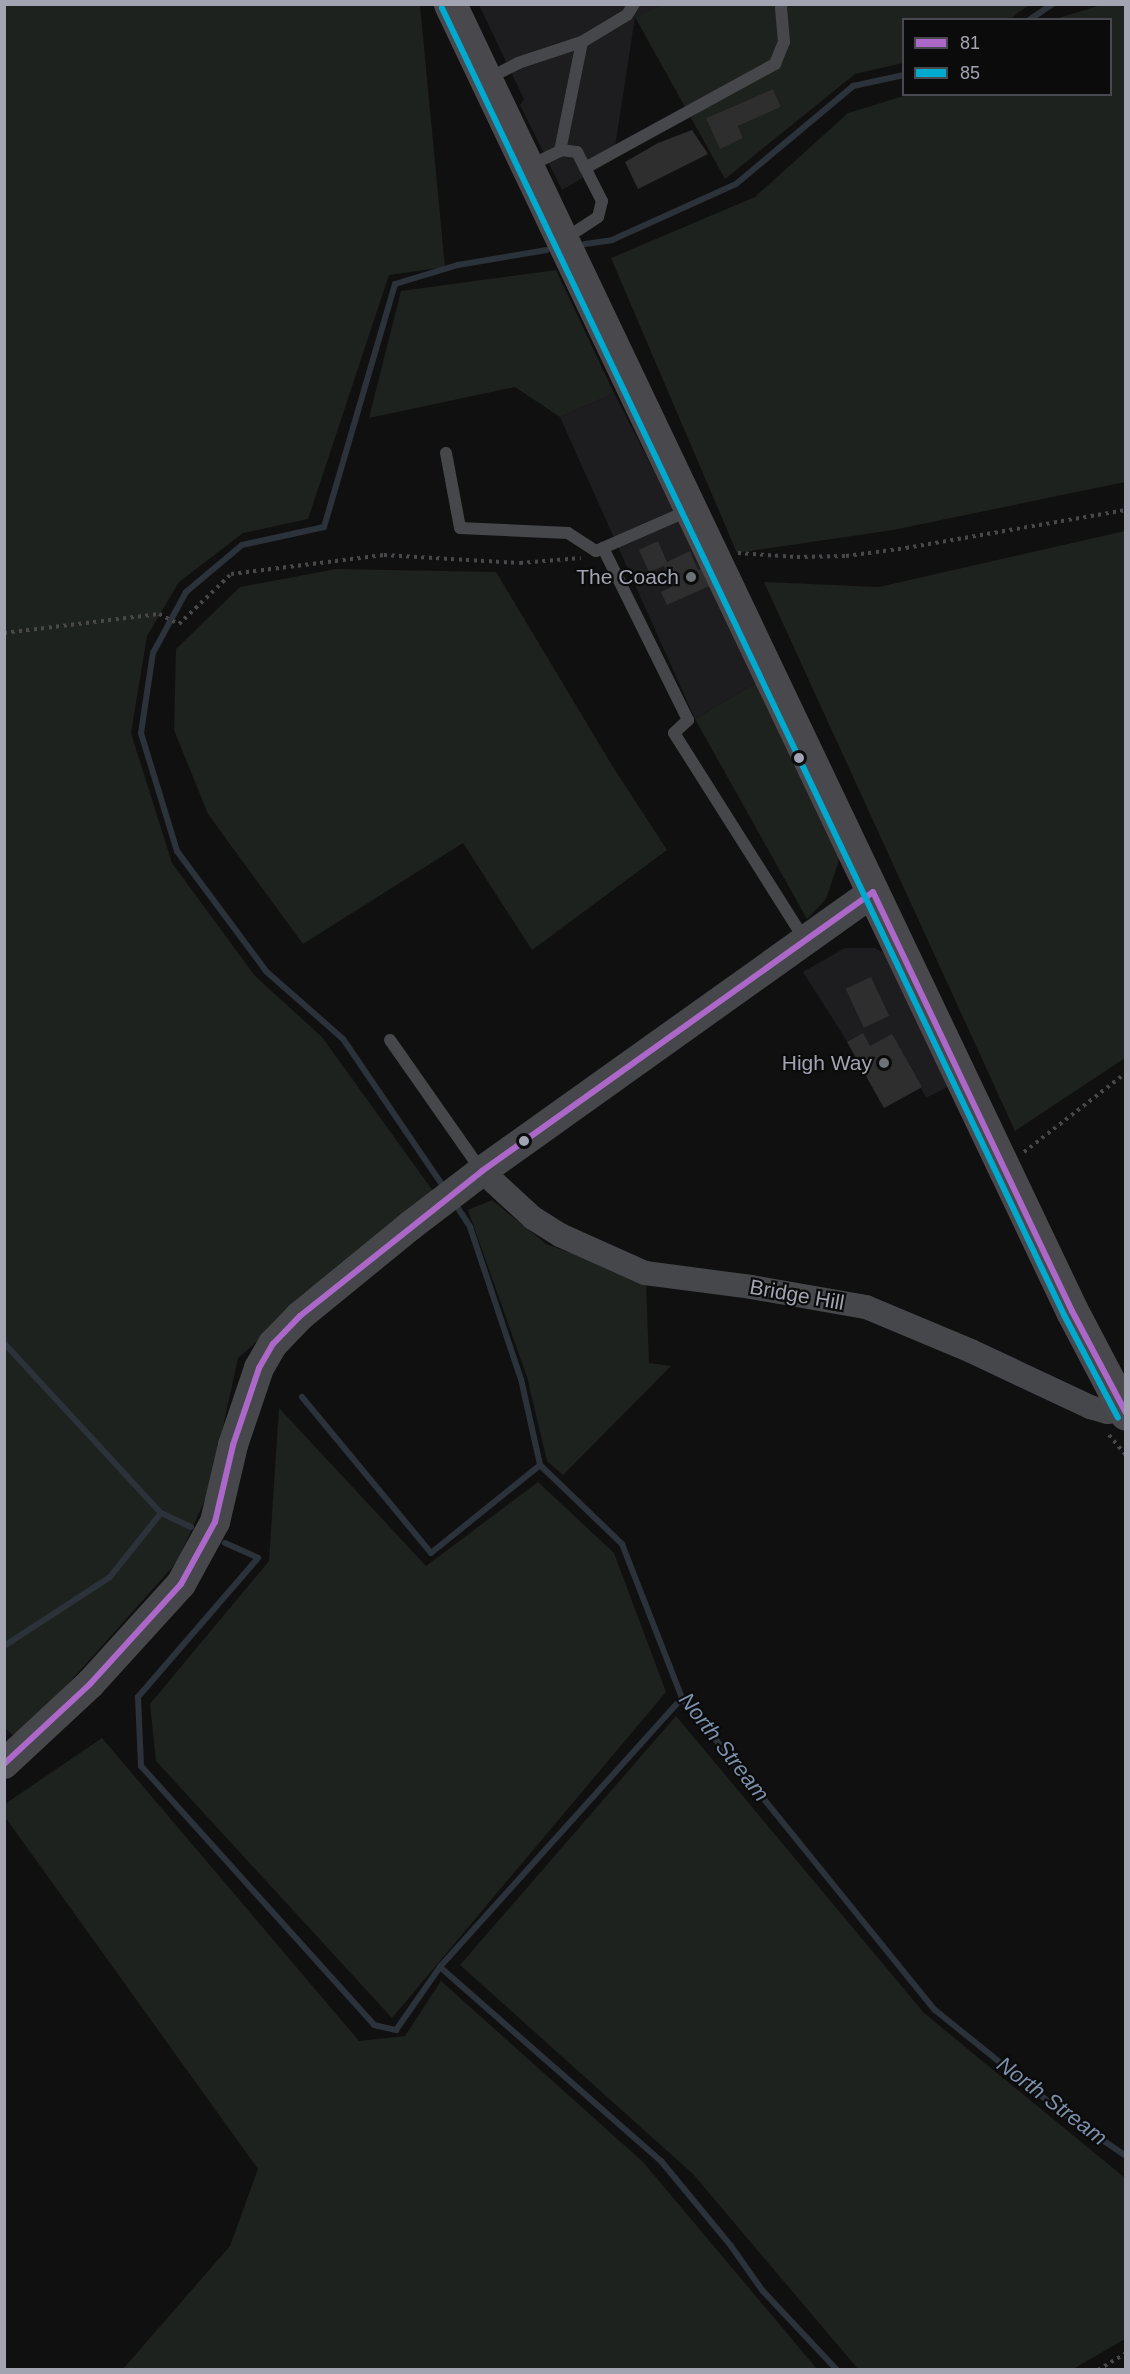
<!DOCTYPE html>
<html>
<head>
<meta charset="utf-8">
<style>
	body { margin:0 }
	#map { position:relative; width:1130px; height:2374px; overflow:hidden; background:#101011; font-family:Arial,sans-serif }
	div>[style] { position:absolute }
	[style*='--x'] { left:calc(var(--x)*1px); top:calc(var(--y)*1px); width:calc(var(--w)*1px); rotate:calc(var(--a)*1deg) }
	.built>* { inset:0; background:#1d1d1f }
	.green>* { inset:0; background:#1d221e }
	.stream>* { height:6px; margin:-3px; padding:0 3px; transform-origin:3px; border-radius:3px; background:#2c3239 }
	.building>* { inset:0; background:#2e2e2f; transform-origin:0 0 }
	.path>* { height:4px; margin-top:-2px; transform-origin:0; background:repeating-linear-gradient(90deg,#48484b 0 3px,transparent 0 7.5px) }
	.service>* { height:12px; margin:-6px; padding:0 6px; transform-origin:6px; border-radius:6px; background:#46474a }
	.minor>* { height:24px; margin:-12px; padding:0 12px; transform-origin:12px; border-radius:12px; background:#46474a }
	.tertiary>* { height:30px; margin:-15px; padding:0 15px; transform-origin:15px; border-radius:15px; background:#46474a }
	.primary>* { height:33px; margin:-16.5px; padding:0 16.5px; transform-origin:16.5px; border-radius:16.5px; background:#49494d }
	.bus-1>* { height:6px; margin:-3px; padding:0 3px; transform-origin:3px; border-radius:3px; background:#ac68c9 }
	.bus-2>* { height:6px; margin:-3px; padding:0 3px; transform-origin:3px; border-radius:3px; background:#00a9ce }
	.dots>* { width:16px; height:16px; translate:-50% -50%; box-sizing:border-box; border:3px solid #0b0b0c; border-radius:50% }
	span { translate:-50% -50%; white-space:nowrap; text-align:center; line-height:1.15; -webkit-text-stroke:4.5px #0b0b0c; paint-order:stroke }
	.poi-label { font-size:21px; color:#a2a5b1 }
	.right { translate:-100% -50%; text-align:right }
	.street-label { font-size:21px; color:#a2a5b1 }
	.water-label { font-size:22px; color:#7b90aa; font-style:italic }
	.frame { position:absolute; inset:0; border:6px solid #a2a5b1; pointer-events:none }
	.legend { position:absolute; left:902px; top:18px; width:210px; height:78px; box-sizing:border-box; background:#0b0b0c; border:2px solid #47494e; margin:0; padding:8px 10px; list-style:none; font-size:18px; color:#a2a5b1 }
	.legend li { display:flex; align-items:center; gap:12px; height:30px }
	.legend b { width:30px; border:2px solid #47494e }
</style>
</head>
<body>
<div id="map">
	<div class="built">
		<i style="clip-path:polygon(479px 5px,668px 5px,635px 17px,613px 160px,562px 190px,520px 105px,524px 99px)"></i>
		<i style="clip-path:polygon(614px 393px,761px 680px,695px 719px,560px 417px)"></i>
		<i style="clip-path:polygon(845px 948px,875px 948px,902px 963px,959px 1081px,926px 1098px,921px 1088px,884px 1108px,845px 1038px,803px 972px)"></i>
	</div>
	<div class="green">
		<i style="clip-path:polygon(evenodd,668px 4px,1029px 5px,1010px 19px,904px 20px,903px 63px,855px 74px,725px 179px,635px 17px,668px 4px,773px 89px,781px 107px,738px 126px,743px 138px,720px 148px,706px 118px,773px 89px)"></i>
		<i style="clip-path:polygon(5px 5px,420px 5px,445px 267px,389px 275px,308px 519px,243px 533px,179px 582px,147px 636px,131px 733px,172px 863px,255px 976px,322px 1037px,433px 1191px,238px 1358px,209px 1491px,177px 1562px,18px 1740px,5px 1728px)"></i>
		<i style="clip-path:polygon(1101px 5px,1125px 5px,1125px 482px,893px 530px,737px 553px,611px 258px,755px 197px,848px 113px,907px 95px,1110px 94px,1110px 20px,1055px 19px)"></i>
		<i style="clip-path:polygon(556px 270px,614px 393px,560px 417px,515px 387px,369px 418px,401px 291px)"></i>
		<i style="clip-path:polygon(1125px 531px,1125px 1058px,1015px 1131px,764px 582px,879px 587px)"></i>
		<i style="clip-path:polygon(336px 569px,496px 572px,613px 767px,667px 850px,532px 950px,463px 843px,303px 944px,208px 814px,174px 730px,176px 649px,240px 587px)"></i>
		<i style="clip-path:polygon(761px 680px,840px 857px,826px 899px,807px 919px,695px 719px)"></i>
		<i style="clip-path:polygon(492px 1200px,546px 1244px,646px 1280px,649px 1363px,671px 1366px,563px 1475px,547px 1461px,527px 1377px,468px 1210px)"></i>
		<i style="clip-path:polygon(279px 1408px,426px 1566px,538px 1482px,614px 1553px,666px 1692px,392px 2018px,156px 1761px,150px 1704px,269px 1561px)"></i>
		<i style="clip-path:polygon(676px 1716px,924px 2013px,1125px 2178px,1125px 2339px,1073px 2369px,858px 2369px,693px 2174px,460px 1965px)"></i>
		<i style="clip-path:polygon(102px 1738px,359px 2041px,405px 2036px,441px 1981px,643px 2162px,817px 2369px,123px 2369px,230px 2246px,258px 2169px,5px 1817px,5px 1804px)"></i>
	</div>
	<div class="stream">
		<i style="--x:1029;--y:20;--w:29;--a:-34"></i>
		<i style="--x:585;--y:244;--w:27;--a:-8"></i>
		<i style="--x:612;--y:240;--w:136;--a:-24.3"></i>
		<i style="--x:736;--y:184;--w:153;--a:-39.9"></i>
		<i style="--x:853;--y:86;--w:52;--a:-12.2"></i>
		<i style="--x:445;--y:1189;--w:181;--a:-124.2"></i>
		<i style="--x:343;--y:1039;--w:103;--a:-138.6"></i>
		<i style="--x:266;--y:971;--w:149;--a:-126.6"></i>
		<i style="--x:177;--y:851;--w:123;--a:-107"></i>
		<i style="--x:141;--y:733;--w:81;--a:-81.5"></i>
		<i style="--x:153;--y:653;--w:69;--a:-61.6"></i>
		<i style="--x:186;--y:592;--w:73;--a:-40"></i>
		<i style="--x:242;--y:545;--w:84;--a:-12.4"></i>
		<i style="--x:324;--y:527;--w:253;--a:-73.7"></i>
		<i style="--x:395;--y:284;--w:66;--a:-16.8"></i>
		<i style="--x:458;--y:265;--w:90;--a:-9.6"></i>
		<i style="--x:454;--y:1202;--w:30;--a:57"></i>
		<i style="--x:470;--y:1227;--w:160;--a:71.5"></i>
		<i style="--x:521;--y:1379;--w:88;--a:77.5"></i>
		<i style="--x:4;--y:1343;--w:231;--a:47.3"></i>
		<i style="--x:161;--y:1513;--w:82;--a:128.6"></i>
		<i style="--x:110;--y:1577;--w:126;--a:146.9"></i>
		<i style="--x:302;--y:1397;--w:202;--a:50.4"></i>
		<i style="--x:431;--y:1553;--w:140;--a:-38.9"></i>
		<i style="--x:540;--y:1465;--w:114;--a:43.9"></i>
		<i style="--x:622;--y:1544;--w:165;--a:68.7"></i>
		<i style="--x:682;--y:1698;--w:402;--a:51"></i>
		<i style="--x:935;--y:2010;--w:166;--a:38.9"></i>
		<i style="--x:1064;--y:2114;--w:75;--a:34.1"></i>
		<i style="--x:161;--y:1513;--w:33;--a:25"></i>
		<i style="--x:225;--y:1543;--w:36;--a:24"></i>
		<i style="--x:258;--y:1558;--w:184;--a:130.8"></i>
		<i style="--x:138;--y:1697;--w:69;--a:87.5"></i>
		<i style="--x:141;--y:1766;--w:348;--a:48"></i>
		<i style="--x:374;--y:2025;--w:23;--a:13"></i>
		<i style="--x:396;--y:2030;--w:77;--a:-55.1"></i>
		<i style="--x:682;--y:1698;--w:362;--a:132"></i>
		<i style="--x:440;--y:1967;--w:294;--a:41.3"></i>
		<i style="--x:661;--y:2161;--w:110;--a:50.5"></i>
		<i style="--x:731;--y:2246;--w:54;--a:54.8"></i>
		<i style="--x:762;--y:2290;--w:110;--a:46.8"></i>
	</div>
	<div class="building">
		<i style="clip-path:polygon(773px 89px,781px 107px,738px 126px,743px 138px,720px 149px,706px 118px)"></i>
		<i style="clip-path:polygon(692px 130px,708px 154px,638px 189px,625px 162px,658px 143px)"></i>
		<i style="clip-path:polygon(658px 541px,667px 562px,690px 551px,698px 570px,708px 566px,716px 583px,667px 605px,661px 592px,673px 586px,664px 566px,649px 572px,639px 550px)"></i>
		<i style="left:871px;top:977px;width:43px;height:28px;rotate:65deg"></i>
		<i style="clip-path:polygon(863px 1033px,870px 1046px,892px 1034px,922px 1087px,884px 1108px,847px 1042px)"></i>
	</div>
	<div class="path">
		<i style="--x:738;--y:553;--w:59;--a:3.9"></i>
		<i style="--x:797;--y:557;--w:49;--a:-1.2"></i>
		<i style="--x:846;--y:556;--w:61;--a:-7.6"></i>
		<i style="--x:906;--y:548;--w:223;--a:-9.8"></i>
		<i style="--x:4;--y:633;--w:156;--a:-7"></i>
		<i style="--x:159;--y:614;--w:22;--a:27"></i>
		<i style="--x:179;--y:624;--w:72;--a:-43.9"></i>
		<i style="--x:231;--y:574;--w:154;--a:-7.1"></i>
		<i style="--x:384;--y:555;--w:136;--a:3.4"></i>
		<i style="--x:520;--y:563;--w:61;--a:-4.7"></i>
		<i style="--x:1024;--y:1152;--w:129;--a:-37.8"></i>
		<i style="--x:1109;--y:1435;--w:26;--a:50"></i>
		<i style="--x:1098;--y:2370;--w:33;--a:-31"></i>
	</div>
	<div class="service">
		<i style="--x:487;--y:79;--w:35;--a:-27"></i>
		<i style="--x:518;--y:63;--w:67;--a:-18.2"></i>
		<i style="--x:560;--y:151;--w:111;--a:-78.6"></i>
		<i style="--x:582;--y:42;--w:52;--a:-31"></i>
		<i style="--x:627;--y:15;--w:13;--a:-58"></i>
		<i style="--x:529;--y:166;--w:37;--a:-26"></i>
		<i style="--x:562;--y:150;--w:15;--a:8"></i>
		<i style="--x:577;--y:152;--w:55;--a:63"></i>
		<i style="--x:602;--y:201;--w:16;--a:104"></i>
		<i style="--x:598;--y:217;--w:42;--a:146.7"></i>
		<i style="--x:585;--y:168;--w:217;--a:-28.7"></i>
		<i style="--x:775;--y:64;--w:24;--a:-68"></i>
		<i style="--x:784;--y:42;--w:38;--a:-95"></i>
		<i style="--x:446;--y:453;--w:76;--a:79.4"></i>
		<i style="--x:460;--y:528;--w:108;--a:2.7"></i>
		<i style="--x:568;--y:533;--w:33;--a:33"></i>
		<i style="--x:596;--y:551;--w:103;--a:-23.6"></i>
		<i style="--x:603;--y:548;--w:192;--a:63.7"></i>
		<i style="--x:688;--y:720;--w:19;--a:137"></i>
		<i style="--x:674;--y:733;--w:244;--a:57.7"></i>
		<i style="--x:390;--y:1040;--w:159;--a:55"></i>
	</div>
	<div class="minor">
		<i style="--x:482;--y:1171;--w:69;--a:42.7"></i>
		<i style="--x:533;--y:1218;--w:32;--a:32"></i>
		<i style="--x:560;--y:1235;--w:93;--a:24.1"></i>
		<i style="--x:645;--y:1273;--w:107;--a:7.5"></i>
		<i style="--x:751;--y:1287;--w:117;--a:9.9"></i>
		<i style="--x:866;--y:1307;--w:114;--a:22.7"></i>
		<i style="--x:971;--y:1351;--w:132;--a:25.2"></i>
		<i style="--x:1090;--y:1407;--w:18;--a:16"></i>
		<i style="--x:1107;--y:1412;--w:15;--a:-8"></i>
	</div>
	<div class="tertiary">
		<i style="--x:4;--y:1764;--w:117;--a:-42.9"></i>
		<i style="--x:90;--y:1684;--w:135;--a:-47.7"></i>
		<i style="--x:181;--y:1584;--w:71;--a:-61.3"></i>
		<i style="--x:215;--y:1522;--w:79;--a:-76.8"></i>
		<i style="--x:233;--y:1445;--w:81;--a:-71.3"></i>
		<i style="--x:259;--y:1368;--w:28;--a:-60"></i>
		<i style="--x:273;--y:1344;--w:39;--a:-46"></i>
		<i style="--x:300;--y:1316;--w:142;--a:-39.3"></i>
		<i style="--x:410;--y:1226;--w:91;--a:-37.4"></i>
		<i style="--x:482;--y:1171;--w:480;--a:-35.5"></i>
	</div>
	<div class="primary">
		<i style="--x:450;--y:4;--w:1447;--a:64.55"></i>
		<i style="--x:1072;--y:1311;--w:116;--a:62.3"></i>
	</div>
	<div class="bus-1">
		<i style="--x:4;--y:1764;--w:117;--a:-42.9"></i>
		<i style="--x:90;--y:1684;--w:135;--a:-47.7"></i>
		<i style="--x:181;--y:1584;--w:71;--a:-61.3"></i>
		<i style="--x:215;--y:1522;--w:79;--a:-76.8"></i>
		<i style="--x:233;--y:1445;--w:81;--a:-71.3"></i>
		<i style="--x:259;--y:1368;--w:28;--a:-60"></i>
		<i style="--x:273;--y:1344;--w:39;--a:-46"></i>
		<i style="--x:300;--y:1316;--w:233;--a:-38.5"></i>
		<i style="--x:482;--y:1171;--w:480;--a:-35.5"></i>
		<i style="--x:873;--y:892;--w:464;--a:64.6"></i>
		<i style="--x:1072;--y:1311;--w:115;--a:62.1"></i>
	</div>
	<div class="bus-2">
		<i style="--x:442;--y:8;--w:1447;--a:64.55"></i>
		<i style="--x:1064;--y:1315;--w:116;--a:62.3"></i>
	</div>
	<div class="dots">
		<i style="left:691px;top:577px;background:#6f7179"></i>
		<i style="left:799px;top:758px;background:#a2a5b1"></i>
		<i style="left:884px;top:1063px;background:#6f7179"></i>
		<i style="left:524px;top:1141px;background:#a2a5b1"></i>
	</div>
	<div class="poi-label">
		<span class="right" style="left:679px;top:577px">The Coach</span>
		<span class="right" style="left:872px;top:1063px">High Way</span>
	</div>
	<div class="street-label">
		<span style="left:797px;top:1295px;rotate:10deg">Bridge Hill</span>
	</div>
	<div class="water-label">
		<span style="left:724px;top:1747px;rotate:52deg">North Stream</span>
		<span style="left:1052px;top:2101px;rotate:37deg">North Stream</span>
	</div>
	<div class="frame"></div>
	<ul class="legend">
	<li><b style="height:8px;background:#ac68c9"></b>81</li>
	<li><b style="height:8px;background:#00a9ce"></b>85</li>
	</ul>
</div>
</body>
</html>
